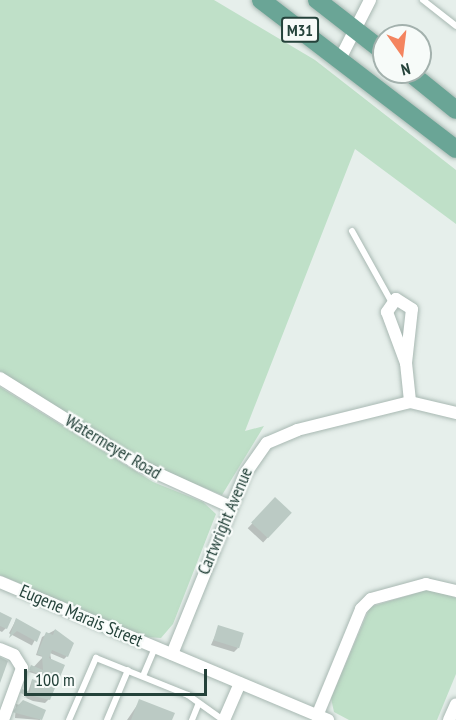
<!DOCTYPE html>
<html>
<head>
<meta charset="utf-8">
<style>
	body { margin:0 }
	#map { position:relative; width:456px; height:720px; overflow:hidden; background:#e6efeb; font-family:"PT Sans Narrow",sans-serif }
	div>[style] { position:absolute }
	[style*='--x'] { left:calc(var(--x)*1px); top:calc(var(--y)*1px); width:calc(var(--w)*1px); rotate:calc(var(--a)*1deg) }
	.green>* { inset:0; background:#bfe0c8 }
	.shadow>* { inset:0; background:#0003; transform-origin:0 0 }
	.building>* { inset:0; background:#bbcac4; transform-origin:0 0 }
	.roads { filter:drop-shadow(0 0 2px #a8b8b2) drop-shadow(0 0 2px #a8b8b2) }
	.lane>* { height:6px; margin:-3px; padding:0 3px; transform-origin:3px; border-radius:3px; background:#fff }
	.street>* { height:12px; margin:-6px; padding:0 6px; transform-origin:6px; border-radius:6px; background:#fff }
	.primary>* { height:18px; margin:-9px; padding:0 9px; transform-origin:9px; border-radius:9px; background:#6aa596 }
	span { translate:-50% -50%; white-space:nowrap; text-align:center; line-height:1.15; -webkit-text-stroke:4.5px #f7fbf9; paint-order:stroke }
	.shield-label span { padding:2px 4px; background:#f7fbf9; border:2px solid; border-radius:4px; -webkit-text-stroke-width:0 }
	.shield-label { font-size:16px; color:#24423a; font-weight:700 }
	.street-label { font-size:18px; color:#24423a }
	.north { position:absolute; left:372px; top:24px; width:60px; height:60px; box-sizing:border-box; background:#f7fbf9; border:2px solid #a3b1ad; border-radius:50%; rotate:166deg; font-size:16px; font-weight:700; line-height:24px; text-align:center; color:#24423a }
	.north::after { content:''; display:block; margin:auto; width:21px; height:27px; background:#f4845f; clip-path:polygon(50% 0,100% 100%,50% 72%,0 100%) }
	.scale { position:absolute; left:24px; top:669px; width:183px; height:27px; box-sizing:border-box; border:3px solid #24423a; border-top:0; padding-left:8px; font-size:18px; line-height:21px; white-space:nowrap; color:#24423a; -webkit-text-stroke:4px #f7fbf9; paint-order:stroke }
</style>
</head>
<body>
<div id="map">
	<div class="green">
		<i style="clip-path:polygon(0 0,214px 0,315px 60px,456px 170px,456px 224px,355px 149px,245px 431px,264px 426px,222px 495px,142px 462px,0 373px)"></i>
		<i style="clip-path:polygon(0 387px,153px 482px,203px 502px,216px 514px,173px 624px,161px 638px,147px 637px,0 575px)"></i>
		<i style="clip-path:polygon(430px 589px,456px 598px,456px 674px,437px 720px,349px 720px,334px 712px,331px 698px,370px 607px)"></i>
	</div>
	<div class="shadow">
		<i style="left:275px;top:499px;width:21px;height:40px;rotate:43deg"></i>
		<i style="clip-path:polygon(0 615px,6px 628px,2px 632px,0 631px)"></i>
		<i style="left:16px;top:620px;width:26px;height:15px;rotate:28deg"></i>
		<i style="clip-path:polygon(219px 627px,238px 648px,234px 652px,211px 645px)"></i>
		<i style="clip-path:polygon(55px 630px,67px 656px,64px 659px,50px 653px,55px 680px,29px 672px,43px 657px,36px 655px,42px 637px)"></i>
		<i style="clip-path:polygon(32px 680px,49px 699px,45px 703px,33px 701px,19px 695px,27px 698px,21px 692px,27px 695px)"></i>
		<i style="clip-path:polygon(140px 701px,170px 720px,127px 720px)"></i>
		<i style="clip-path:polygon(16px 704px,44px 711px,40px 720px,15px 718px)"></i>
	</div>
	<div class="building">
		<i style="left:275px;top:497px;width:23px;height:35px;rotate:43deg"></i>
		<i style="clip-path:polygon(0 612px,12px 618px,7px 629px,0 626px)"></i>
		<i style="clip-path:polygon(16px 618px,41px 632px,37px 642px,17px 631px,9px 638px)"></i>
		<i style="left:218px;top:625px;width:27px;height:16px;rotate:17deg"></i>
		<i style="clip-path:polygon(55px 629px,74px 643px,68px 657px,52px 650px,49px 658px,65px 665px,60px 677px,46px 677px,29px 670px,31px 665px,43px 670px,42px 656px,37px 654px,46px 632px,53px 635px)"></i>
		<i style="clip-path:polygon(0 657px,8px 661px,0 683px)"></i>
		<i style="clip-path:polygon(32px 679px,55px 688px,50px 700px,20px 693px,22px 689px,30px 692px)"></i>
		<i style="clip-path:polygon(139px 699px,175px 713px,172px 720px,131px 720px)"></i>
		<i style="clip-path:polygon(23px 700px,46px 710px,42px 720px,12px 712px)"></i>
	</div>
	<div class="roads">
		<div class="lane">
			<i style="--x:423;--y:0;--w:42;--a:38.2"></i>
			<i style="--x:352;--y:231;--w:80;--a:60.9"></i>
			<i style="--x:143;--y:676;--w:30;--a:-67"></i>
			<i style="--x:69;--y:720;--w:68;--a:-66.5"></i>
			<i style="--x:96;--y:658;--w:99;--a:21.9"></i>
			<i style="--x:188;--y:695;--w:43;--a:35.5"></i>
			<i style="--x:107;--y:720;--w:54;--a:-67.2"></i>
			<i style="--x:192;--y:720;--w:16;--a:-68"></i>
		</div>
		<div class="street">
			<i style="--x:340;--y:59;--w:66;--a:-63"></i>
			<i style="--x:406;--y:363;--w:54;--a:-83.7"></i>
			<i style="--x:412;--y:309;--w:19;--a:-148"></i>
			<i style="--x:396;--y:299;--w:16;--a:125"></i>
			<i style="--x:387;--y:312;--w:54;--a:69.6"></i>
			<i style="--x:406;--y:363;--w:39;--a:84"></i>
			<i style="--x:0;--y:378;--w:164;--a:32"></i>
			<i style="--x:139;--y:465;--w:101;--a:24.5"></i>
			<i style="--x:0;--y:582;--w:356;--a:22.8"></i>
			<i style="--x:0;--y:649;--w:15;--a:23"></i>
			<i style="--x:14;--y:655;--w:15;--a:58"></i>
			<i style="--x:22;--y:668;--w:55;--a:110.1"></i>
			<i style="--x:172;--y:654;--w:194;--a:-67.9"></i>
			<i style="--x:245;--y:474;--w:38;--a:-55"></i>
			<i style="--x:267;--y:443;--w:33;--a:-23"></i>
			<i style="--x:297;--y:430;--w:116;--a:-13.9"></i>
			<i style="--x:410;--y:402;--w:47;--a:13.4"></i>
			<i style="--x:317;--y:716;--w:116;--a:-67.6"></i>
			<i style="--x:361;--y:609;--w:14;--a:-45"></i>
			<i style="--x:371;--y:599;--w:57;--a:-15.3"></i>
			<i style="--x:426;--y:584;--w:31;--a:13"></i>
			<i style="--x:224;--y:720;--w:40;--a:-66.6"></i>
			<i style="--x:449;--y:720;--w:17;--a:-66"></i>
		</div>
		<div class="primary">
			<i style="--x:261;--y:0;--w:245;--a:37.4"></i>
			<i style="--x:317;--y:0;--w:85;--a:37.8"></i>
			<i style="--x:409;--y:72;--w:60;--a:39"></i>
		</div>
	</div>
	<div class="shield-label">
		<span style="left:300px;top:30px">M31</span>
	</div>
	<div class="street-label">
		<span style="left:113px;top:447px;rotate:31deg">Watermeyer Road</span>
		<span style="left:225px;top:521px;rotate:-67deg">Cartwright Avenue</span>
		<span style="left:81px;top:616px;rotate:23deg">Eugene Marais Street</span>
	</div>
	<div class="north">N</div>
	<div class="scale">100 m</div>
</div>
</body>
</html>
